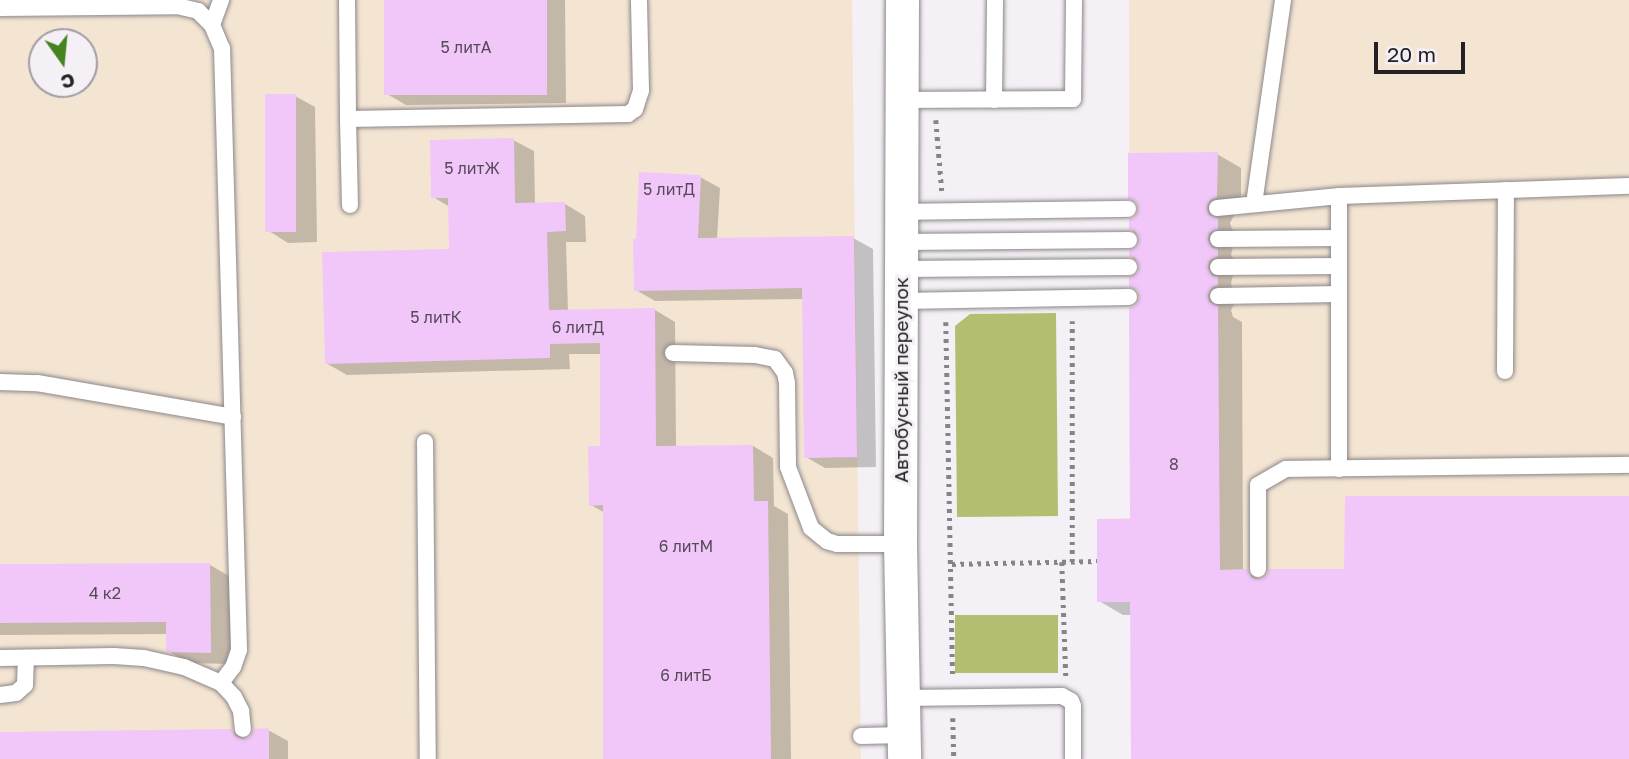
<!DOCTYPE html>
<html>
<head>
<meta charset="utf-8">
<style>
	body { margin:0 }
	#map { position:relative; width:1629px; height:759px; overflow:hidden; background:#f4f0f5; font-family:"Golos Text",sans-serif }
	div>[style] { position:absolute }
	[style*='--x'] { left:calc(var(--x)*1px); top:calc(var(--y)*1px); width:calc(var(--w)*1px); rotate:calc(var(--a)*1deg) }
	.industrial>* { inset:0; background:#f4e5d2 }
	.forest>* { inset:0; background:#b4be70; transform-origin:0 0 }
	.shadow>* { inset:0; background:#0003 }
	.building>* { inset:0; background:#f1c7fa; transform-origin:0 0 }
	.path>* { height:4.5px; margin-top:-2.25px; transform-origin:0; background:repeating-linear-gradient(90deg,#878488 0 3.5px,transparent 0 8.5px) }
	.roads { filter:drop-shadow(0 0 2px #8b878b) drop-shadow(0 0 2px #8b878b) }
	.lane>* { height:16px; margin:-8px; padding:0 8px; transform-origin:8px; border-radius:8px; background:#fff }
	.street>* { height:33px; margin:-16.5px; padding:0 16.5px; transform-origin:16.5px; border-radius:16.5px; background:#fff }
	span { translate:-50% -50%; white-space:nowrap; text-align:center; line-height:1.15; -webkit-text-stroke:6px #f4f0f5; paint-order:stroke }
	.number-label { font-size:16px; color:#564a59 }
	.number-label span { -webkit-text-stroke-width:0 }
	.street-label { font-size:19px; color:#232123 }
	.north { position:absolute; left:28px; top:28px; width:70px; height:70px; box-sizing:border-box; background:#f4f0f5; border:2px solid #a09da1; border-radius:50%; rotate:165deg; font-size:19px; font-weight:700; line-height:28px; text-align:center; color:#232123 }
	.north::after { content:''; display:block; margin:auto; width:24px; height:32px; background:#458321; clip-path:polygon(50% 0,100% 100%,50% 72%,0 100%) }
	.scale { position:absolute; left:1374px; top:42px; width:91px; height:32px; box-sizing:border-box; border:4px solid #232123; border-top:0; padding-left:9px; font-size:21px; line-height:24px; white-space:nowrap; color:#232123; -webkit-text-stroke:5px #f4f0f5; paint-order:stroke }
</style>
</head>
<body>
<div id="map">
	<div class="industrial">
		<i style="clip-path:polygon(evenodd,0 0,852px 0,861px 759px,0 759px,0 0,42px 42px,84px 42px,84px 84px,42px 84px,42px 42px)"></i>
		<i style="clip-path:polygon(1129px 0,1629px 0,1629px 759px,1130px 602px,1097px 602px,1097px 519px,1130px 518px)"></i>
	</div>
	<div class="forest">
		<i style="clip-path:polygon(1056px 313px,1058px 516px,957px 517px,955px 326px,970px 314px)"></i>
		<i style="left:1058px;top:615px;width:58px;height:103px;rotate:90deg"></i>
	</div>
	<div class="shadow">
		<i style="clip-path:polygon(386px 0,565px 0,566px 103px,406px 105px,387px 94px)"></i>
		<i style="clip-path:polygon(295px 96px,315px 107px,317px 242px,288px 243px,269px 231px)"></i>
		<i style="clip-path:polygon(513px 140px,534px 151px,535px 205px,565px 204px,585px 216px,586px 242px,566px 242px,568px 312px,655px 310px,675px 322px,676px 447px,753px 446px,773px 458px,774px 506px,788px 514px,791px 759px,605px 759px,605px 513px,591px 505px,602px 448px,601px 354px,569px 354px,570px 369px,347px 375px,326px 363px,451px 250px,450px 207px,433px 197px)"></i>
		<i style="clip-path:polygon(1217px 154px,1241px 168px,1241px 211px,1235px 213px,1230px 223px,1232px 229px,1241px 234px,1241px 242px,1233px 247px,1231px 255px,1242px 270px,1233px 275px,1231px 283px,1236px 301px,1231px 310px,1233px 317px,1242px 322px,1243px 571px,1262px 580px,1346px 570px,1629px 499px,1629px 759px,1133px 759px,1132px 615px,1123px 615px,1099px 601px,1131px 521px,1136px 307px,1141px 298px,1141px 266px,1130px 255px,1139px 247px,1141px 239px,1130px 228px,1135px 219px)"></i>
		<i style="clip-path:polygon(700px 177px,720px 188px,717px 239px,853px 238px,873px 249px,876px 467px,825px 468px,806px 457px,804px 299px,655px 301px,636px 290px)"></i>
		<i style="clip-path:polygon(0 565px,210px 565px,231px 577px,231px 664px,189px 663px,168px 651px,168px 634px,0 635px)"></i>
		<i style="clip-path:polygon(268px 730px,288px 741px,288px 759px,0 759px,0 734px,232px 731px,248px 740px)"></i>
	</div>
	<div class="building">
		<i style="left:384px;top:0;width:163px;height:95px"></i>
		<i style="left:265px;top:94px;width:31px;height:138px"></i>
		<i style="clip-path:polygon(514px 138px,515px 203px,565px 202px,566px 231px,547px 232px,549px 310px,655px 308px,656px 446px,753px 445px,754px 501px,768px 501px,771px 759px,603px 759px,603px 505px,589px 506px,588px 446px,600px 446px,600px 343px,550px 344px,550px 358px,325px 364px,322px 252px,449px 249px,448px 198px,431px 198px,430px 140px)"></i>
		<i style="clip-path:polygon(1218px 152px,1217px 197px,1210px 200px,1207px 208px,1209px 215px,1218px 218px,1218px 229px,1209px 233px,1208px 240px,1212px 248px,1218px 249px,1218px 256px,1209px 261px,1208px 268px,1212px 276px,1218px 277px,1218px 285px,1212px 287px,1208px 295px,1209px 302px,1218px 306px,1220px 570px,1248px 569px,1252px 578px,1259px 579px,1267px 575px,1268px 569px,1344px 569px,1345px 496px,1629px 496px,1629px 759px,1131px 759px,1130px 602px,1097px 602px,1097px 519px,1130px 519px,1129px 308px,1135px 306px,1139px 298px,1138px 291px,1129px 287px,1129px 277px,1138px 273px,1139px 266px,1135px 258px,1129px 256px,1129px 250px,1138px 246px,1139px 239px,1135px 231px,1129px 229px,1129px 219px,1134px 218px,1138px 210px,1137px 203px,1128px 199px,1128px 153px)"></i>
		<i style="clip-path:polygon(639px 172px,701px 175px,698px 238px,854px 236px,857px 457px,804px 458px,802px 288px,634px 291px,633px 239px,636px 239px)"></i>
		<i style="clip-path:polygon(210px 563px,211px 653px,166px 652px,166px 622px,0 623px,0 564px)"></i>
		<i style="clip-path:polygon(269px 728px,269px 759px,0 759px,0 732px,232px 729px,235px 736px,243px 739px,250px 737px,253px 729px)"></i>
	</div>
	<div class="path">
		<i style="--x:936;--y:120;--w:71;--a:85.2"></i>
		<i style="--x:946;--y:322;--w:352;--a:88.9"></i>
		<i style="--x:1062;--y:562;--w:114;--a:88"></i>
		<i style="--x:1072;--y:562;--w:241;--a:-90"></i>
		<i style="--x:952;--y:564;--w:145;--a:-1.2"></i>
		<i style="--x:953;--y:718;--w:41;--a:88.6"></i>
	</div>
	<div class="roads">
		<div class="lane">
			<i style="--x:347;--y:0;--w:119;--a:89.5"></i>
			<i style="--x:348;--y:119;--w:280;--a:-1"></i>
			<i style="--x:628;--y:114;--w:9;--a:-36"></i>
			<i style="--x:635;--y:109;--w:20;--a:-72"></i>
			<i style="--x:641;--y:90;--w:90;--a:-91.3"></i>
			<i style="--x:0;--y:8;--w:177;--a:-0.6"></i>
			<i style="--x:177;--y:6;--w:22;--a:13"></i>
			<i style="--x:198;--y:11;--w:20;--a:45"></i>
			<i style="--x:212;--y:25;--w:25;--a:67"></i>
			<i style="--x:222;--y:48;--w:602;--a:88.38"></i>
			<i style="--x:239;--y:650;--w:18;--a:109"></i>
			<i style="--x:233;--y:667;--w:20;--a:127"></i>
			<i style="--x:212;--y:25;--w:27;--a:-70"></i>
			<i style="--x:902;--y:100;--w:171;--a:-0.3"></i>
			<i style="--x:1073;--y:99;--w:99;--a:-89.4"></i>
			<i style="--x:994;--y:100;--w:100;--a:-89.4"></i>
			<i style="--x:348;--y:119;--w:86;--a:88.7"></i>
			<i style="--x:1254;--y:204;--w:206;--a:-81.9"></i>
			<i style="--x:1217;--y:208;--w:123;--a:-5.6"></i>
			<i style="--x:1339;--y:196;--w:290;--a:-2"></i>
			<i style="--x:902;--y:212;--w:226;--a:-0.8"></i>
			<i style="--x:1218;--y:239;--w:121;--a:-0.5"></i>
			<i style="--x:902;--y:242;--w:227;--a:-0.5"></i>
			<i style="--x:1218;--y:267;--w:121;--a:-0.5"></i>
			<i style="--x:902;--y:269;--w:227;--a:-0.5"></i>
			<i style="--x:1218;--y:296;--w:121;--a:-0.9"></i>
			<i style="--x:901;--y:301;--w:228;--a:-1"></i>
			<i style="--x:673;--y:353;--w:82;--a:1.4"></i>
			<i style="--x:755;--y:355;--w:20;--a:11"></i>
			<i style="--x:775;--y:359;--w:17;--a:54"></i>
			<i style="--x:785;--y:373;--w:10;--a:79"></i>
			<i style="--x:787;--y:383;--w:84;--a:89.3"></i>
			<i style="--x:788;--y:467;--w:65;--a:69.3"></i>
			<i style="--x:811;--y:528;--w:21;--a:39"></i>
			<i style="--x:827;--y:541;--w:10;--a:17"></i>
			<i style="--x:837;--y:544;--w:63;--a:0"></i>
			<i style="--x:1505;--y:371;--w:181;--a:-89.7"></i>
			<i style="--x:0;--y:382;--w:37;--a:2"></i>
			<i style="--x:37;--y:383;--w:199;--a:9.8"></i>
			<i style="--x:425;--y:442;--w:317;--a:89.5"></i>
			<i style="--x:1339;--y:469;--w:273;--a:-90"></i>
			<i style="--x:1258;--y:569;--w:84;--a:-90"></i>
			<i style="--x:1258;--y:485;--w:32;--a:-30"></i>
			<i style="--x:1286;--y:469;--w:343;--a:-0.7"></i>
			<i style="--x:0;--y:658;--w:114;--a:-1"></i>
			<i style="--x:114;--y:656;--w:30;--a:4"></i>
			<i style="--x:144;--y:658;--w:41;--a:12.7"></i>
			<i style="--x:184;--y:667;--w:40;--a:23.4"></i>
			<i style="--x:221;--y:683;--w:19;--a:47"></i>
			<i style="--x:234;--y:697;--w:16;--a:63"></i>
			<i style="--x:241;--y:711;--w:18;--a:84"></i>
			<i style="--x:0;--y:695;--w:16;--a:-7"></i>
			<i style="--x:16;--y:693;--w:12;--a:-42"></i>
			<i style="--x:25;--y:685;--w:27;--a:-88"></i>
			<i style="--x:903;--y:698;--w:159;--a:-0.7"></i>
			<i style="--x:1062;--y:696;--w:10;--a:29"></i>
			<i style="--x:1071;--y:701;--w:5;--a:68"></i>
			<i style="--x:1073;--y:706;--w:53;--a:90"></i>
			<i style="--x:861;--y:736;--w:43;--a:-1.3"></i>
		</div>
		<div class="street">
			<i style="--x:902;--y:0;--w:544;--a:90.21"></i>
			<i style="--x:900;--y:544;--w:215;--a:88.9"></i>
		</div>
	</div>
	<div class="number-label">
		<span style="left:466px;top:47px">5 литА</span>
		<span style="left:472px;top:168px">5 литЖ</span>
		<span style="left:669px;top:189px">5 литД</span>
		<span style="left:436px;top:317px">5 литК</span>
		<span style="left:578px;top:327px">6 литД</span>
		<span style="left:1174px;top:464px">8</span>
		<span style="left:686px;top:546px">6 литМ</span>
		<span style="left:105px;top:593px">4 к2</span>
		<span style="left:686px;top:675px">6 литБ</span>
	</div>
	<div class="street-label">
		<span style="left:901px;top:380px;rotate:-90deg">Автобусный переулок</span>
	</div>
	<div class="north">С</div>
	<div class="scale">20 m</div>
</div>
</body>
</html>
